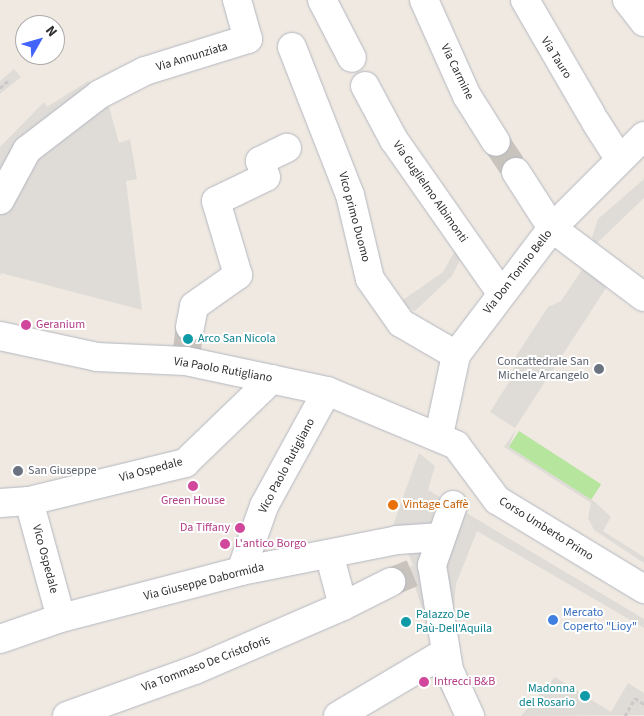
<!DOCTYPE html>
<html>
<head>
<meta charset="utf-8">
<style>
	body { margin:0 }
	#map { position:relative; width:644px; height:716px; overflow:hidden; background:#efe9e1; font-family:"Source Sans 3",sans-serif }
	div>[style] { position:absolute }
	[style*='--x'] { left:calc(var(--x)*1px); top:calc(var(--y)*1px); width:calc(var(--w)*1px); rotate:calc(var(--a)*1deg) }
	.green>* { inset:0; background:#b6e59e; transform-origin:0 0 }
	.plaza>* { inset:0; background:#dfdcd8 }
	.minor-tunnel>* { height:28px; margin-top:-14px; transform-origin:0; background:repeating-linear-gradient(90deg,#c8c4bd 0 28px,transparent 0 42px) }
	.path>* { height:3px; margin-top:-1.5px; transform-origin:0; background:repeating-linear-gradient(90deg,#c9c9c9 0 4px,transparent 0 6.5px) }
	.roads { filter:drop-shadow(0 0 1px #b4b7c1) drop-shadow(0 0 1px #b4b7c1) }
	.minor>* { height:28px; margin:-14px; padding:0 14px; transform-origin:14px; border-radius:14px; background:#fff }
	.dots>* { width:14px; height:14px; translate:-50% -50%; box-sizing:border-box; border:2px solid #fff; border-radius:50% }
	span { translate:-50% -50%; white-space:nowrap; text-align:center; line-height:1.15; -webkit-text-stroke:4px #fff; paint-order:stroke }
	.street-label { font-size:12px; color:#2e2e2e }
	.hotel-label { font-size:12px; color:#b23c85 }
	.left { translate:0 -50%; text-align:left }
	.right { translate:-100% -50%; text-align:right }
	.culture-label { font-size:12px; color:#0d838f }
	.worship-label { font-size:12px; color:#5b616d }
	.food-label { font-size:12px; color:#c56008 }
	.shop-label { font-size:12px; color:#366cbe }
	.north { position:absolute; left:15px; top:15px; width:50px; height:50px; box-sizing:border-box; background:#fff; border:1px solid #ababab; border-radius:50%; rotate:52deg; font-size:14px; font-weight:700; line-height:20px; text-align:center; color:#2e2e2e }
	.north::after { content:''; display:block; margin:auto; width:18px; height:22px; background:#4264fb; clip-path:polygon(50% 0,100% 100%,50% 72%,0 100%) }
</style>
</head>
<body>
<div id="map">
	<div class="green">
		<i style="left:519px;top:431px;width:98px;height:19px;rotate:33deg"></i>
	</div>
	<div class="plaza">
		<i style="clip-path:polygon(14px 69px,21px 77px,0 94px,0 81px)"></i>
		<i style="clip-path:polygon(88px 81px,108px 103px,119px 143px,130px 139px,137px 179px,126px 181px,142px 310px,1px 273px,0 277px,0 147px,44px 102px,47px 107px)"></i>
		<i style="clip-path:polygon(644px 179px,644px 198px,595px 245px,592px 237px,598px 219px)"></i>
		<i style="clip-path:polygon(458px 245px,460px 260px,452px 276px,415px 311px,397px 304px,443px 272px)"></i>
		<i style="clip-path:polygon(583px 268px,608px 285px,515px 428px,490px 412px,511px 379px,516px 356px,548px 307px,561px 301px)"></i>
		<i style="clip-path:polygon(516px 429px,509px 447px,595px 502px,611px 517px,603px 531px,644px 557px,644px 563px,594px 530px,588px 518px,591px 503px,504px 447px)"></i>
		<i style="clip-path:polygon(419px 453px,435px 466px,428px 490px,644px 619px,644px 628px,477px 531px,456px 584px,452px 627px,456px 653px,484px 716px,457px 716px,427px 667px,435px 649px,409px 568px,413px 565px,405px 547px,388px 539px)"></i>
		<i style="clip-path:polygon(555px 677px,611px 712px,628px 683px,644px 693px,644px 715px,521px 716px)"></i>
	</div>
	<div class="minor-tunnel">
		<i style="--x:496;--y:142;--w:36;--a:56"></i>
		<i style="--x:187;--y:350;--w:23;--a:-83"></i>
		<i style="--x:391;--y:582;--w:23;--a:-23"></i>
	</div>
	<div class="path">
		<i style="--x:0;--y:88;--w:12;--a:-42"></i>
		<i style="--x:625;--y:716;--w:21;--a:-61"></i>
		<i style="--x:635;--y:698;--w:11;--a:34"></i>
	</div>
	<div class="roads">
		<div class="minor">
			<i style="--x:322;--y:0;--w:65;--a:62.7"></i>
			<i style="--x:424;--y:0;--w:105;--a:65.9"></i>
			<i style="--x:467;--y:96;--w:54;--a:57.8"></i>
			<i style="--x:525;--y:0;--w:132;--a:59.9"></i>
			<i style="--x:627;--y:0;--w:28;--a:52"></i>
			<i style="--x:292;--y:47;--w:159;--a:68.6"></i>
			<i style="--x:350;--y:195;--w:86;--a:76.6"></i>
			<i style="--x:370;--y:279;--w:54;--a:54.8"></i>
			<i style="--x:401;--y:323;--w:64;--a:30.2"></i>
			<i style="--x:365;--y:86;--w:61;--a:61.8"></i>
			<i style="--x:394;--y:140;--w:187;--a:55"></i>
			<i style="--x:595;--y:121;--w:43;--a:57.4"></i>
			<i style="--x:516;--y:172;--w:67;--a:57.3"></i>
			<i style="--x:552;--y:228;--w:115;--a:36.9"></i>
			<i style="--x:0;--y:200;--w:57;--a:-61.6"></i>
			<i style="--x:27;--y:150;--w:92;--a:-37.5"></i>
			<i style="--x:100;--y:94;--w:51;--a:-27.1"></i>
			<i style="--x:145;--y:71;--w:108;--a:-17.3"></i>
			<i style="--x:248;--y:39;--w:41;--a:-105.8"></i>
			<i style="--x:190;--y:327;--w:21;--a:-79"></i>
			<i style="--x:194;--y:306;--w:54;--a:-35.2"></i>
			<i style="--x:238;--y:275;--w:77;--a:-106.6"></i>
			<i style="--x:216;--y:201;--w:55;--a:-25.6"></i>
			<i style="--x:266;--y:177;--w:17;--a:-111"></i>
			<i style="--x:260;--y:161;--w:30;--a:-26"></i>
			<i style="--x:0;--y:336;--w:99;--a:12.2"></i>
			<i style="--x:97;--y:357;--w:89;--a:2.6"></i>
			<i style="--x:186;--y:361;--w:144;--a:12"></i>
			<i style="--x:327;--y:391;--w:140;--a:22.7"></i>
			<i style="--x:456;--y:445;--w:69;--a:53.3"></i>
			<i style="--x:497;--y:500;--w:172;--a:31.2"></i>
			<i style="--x:439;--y:435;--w:82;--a:-78"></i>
			<i style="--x:456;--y:355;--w:159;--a:-52.9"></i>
			<i style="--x:552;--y:228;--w:130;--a:-45"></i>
			<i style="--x:29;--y:501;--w:121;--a:74.7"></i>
			<i style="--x:0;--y:503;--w:29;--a:-4"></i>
			<i style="--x:29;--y:501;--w:161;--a:-13.7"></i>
			<i style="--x:185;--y:463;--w:121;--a:-44"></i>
			<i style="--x:453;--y:505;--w:64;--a:109.3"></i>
			<i style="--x:432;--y:565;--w:106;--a:80.8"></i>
			<i style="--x:449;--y:670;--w:51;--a:65.5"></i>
			<i style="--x:241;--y:571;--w:69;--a:-70.5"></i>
			<i style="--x:264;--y:506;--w:131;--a:-61.3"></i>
			<i style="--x:343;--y:606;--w:54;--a:-26.6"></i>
			<i style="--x:0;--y:639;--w:65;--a:-19"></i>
			<i style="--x:61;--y:618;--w:186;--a:-14.6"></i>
			<i style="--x:241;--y:571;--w:159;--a:-11.2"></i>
			<i style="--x:397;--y:540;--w:44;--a:-3.9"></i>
			<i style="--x:67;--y:716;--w:136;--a:-19.8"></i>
			<i style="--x:195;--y:670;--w:161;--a:-23.4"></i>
			<i style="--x:343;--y:606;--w:51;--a:-104.9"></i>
			<i style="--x:338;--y:716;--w:123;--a:-30.7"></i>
		</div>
	</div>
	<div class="dots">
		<i style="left:26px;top:325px;background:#d1479c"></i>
		<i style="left:188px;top:339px;background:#0f9aa8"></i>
		<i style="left:599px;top:369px;background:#6b7280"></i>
		<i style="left:18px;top:471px;background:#6b7280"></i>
		<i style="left:193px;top:486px;background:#d1479c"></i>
		<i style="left:393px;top:505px;background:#e8710a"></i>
		<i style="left:240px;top:528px;background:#d1479c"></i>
		<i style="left:225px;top:544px;background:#d1479c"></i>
		<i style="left:553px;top:620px;background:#3f7fe0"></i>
		<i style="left:406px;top:622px;background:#0f9aa8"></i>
		<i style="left:424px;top:682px;background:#d1479c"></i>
		<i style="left:585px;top:696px;background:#0f9aa8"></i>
	</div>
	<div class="street-label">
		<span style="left:192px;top:57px;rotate:-17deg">Via Annunziata</span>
		<span style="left:556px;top:58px;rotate:58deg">Via Tauro</span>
		<span style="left:457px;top:72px;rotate:64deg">Via Carmine</span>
		<span style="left:430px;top:192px;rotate:55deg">Via Guglielmo Albimonti</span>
		<span style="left:354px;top:217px;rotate:75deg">Vico primo Duomo</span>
		<span style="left:518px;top:272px;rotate:-52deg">Via Don Tonino Bello</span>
		<span style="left:223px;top:370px;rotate:10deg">Via Paolo Rutigliano</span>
		<span style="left:287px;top:466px;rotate:-62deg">Vico Paolo Rutigliano</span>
		<span style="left:151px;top:470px;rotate:-15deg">Via Ospedale</span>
		<span style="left:546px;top:529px;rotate:32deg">Corso Umberto Primo</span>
		<span style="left:45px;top:559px;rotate:75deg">Vico Ospedale</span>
		<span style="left:204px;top:582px;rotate:-14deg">Via Giuseppe Dabormida</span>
		<span style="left:206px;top:664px;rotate:-21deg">Via Tommaso De Cristoforis</span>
	</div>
	<div class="hotel-label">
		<span class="left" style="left:36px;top:325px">Geranium</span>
		<span style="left:193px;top:501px">Green House</span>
		<span class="right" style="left:230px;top:528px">Da Tiffany</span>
		<span class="left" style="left:235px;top:544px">L'antico Borgo</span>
		<span class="left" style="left:434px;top:682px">Intrecci B&amp;B</span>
	</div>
	<div class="culture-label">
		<span class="left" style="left:198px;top:339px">Arco San Nicola</span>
		<span class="left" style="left:416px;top:622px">Palazzo De<br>Paù-Dell'Aquila</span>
		<span class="right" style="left:575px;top:696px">Madonna<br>del Rosario</span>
	</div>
	<div class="worship-label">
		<span class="right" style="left:589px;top:369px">Concattedrale San<br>Michele Arcangelo</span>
		<span class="left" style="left:28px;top:471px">San Giuseppe</span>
	</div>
	<div class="food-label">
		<span class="left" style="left:403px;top:505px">Vintage Caffè</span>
	</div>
	<div class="shop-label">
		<span class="left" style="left:563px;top:620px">Mercato<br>Coperto "Lioy"</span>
	</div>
	<div class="north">N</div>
</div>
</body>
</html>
